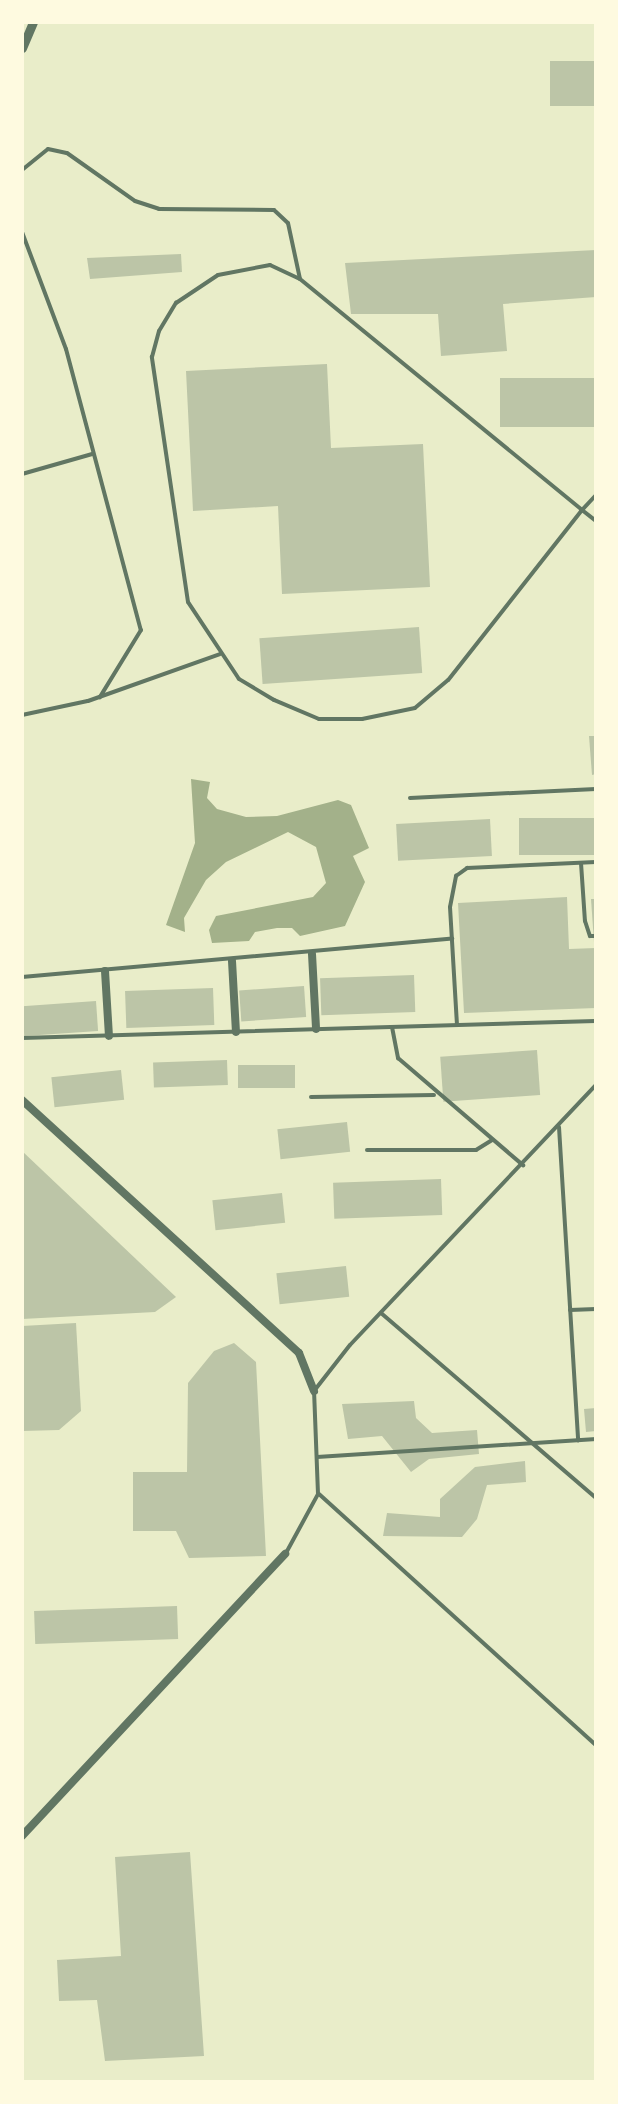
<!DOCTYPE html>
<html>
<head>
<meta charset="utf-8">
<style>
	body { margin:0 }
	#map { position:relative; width:618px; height:2104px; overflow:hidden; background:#e9edc9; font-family:Inter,sans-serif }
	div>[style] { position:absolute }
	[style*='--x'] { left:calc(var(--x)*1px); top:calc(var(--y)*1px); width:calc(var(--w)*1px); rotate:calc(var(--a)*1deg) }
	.water>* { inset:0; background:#a3b18a }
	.building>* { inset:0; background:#bcc5a7; transform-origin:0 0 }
	.service>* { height:4px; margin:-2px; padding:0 2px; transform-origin:2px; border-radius:2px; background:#617663 }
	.minor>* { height:8px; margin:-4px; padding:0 4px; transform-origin:4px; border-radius:4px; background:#617663 }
	.tertiary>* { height:9px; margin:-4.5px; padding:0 4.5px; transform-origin:4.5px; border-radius:4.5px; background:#617663 }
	span { translate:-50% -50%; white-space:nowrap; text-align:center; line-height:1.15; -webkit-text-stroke:8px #fefae0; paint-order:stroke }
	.frame { position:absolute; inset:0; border:24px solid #fefae0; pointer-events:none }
</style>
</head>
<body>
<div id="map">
	<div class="water">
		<i style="clip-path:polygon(191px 779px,210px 782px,207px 798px,217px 809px,246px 817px,277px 816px,338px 800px,351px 805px,369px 848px,353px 856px,365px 882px,345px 926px,300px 936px,292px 928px,277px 928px,255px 932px,249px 941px,212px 943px,209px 930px,216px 916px,313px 897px,326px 883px,316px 847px,288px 832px,226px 862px,206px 880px,184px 918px,185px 932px,166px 925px,195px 843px)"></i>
	</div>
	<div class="building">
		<i style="left:596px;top:61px;width:45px;height:46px;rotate:90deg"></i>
		<i style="clip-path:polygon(596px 250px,596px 297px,503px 304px,507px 351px,441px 356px,438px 314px,351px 314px,345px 263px)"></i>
		<i style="clip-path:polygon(181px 254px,182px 272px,90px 279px,87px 258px)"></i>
		<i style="clip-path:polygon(327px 364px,331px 448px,423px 444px,430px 587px,282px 594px,278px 506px,193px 511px,186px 371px)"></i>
		<i style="left:596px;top:378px;width:49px;height:96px;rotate:90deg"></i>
		<i style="left:419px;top:627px;width:46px;height:160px;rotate:86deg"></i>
		<i style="clip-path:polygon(589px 736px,596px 736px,596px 774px,592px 775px)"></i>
		<i style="left:596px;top:818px;width:37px;height:77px;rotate:90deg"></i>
		<i style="left:490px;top:819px;width:37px;height:94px;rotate:87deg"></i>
		<i style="clip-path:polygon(567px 897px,569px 949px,596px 948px,596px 1008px,464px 1013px,458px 903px)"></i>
		<i style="clip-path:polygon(591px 899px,596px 899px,596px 942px,594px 942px)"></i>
		<i style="left:414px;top:975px;width:37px;height:94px;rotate:88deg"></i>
		<i style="left:304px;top:986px;width:31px;height:65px;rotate:86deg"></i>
		<i style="left:213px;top:988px;width:37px;height:88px;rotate:88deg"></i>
		<i style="left:96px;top:1001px;width:30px;height:74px;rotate:86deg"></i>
		<i style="left:537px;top:1050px;width:45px;height:97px;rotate:86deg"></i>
		<i style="left:227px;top:1060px;width:25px;height:74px;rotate:88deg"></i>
		<i style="left:238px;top:1065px;width:57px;height:23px"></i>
		<i style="left:121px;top:1070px;width:30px;height:70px;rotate:84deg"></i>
		<i style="left:347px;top:1122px;width:30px;height:70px;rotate:84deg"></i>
		<i style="clip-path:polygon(22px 1151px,176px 1297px,155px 1312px,22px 1319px)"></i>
		<i style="left:441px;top:1179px;width:36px;height:108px;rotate:88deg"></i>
		<i style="left:282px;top:1193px;width:30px;height:70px;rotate:84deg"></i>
		<i style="left:346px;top:1266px;width:31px;height:70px;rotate:84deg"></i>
		<i style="clip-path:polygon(76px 1323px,81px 1411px,59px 1430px,22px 1431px,22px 1326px)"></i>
		<i style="clip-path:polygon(234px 1343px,256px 1362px,266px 1556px,189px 1558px,176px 1531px,133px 1531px,133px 1472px,187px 1472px,188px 1383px,214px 1351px)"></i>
		<i style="clip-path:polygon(414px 1401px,416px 1418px,432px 1433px,477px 1430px,479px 1454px,429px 1459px,411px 1472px,382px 1436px,348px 1439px,342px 1404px)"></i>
		<i style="clip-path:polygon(596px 1408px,596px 1431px,586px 1432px,584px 1409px)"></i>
		<i style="clip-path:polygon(525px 1461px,526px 1482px,487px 1485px,477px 1519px,462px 1537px,383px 1536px,387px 1513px,440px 1517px,440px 1499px,475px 1467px)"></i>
		<i style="left:177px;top:1606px;width:33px;height:143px;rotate:88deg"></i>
		<i style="clip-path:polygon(190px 1852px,204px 2056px,105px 2061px,97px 2000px,59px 2001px,57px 1960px,121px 1956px,115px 1857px)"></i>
	</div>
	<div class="service">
		<i style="--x:22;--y:170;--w:33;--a:-39"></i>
		<i style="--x:48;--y:149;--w:19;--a:12"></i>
		<i style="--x:67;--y:153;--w:83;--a:35.2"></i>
		<i style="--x:135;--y:201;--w:25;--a:18"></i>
		<i style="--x:159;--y:209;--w:115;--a:0.5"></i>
		<i style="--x:274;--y:210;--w:19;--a:43"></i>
		<i style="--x:288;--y:223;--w:57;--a:77.9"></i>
		<i style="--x:22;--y:232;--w:125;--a:69.4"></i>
		<i style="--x:66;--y:349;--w:291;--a:75.1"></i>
		<i style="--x:141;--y:630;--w:79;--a:121.5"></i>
		<i style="--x:270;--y:265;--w:33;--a:25"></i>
		<i style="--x:300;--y:279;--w:365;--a:39.3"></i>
		<i style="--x:582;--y:510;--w:216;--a:128.2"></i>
		<i style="--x:448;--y:680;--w:43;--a:139.7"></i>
		<i style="--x:415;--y:708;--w:54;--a:168.3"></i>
		<i style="--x:362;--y:719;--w:43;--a:180"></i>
		<i style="--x:319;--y:719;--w:49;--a:-157.1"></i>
		<i style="--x:274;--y:700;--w:41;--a:-149"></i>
		<i style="--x:239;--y:679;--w:92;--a:-123.5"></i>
		<i style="--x:188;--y:602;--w:248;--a:-98.4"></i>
		<i style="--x:152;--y:357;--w:27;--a:-75"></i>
		<i style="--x:159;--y:331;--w:33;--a:-59"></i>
		<i style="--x:176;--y:303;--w:50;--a:-33.7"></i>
		<i style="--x:218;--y:275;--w:53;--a:-10.9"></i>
		<i style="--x:22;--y:474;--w:73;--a:-15.9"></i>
		<i style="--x:596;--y:495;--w:21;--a:133"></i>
		<i style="--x:582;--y:510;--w:18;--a:38"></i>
		<i style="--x:22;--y:715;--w:67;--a:-12"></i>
		<i style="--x:88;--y:701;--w:140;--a:-19.6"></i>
		<i style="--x:410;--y:798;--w:186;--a:-2.8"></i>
		<i style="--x:581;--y:863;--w:58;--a:86.1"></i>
		<i style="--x:585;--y:921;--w:16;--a:72"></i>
		<i style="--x:590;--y:936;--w:6;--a:0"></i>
		<i style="--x:22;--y:977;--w:432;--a:-5.1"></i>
		<i style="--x:457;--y:1025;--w:118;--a:-93.4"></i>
		<i style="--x:450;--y:907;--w:32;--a:-79"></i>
		<i style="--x:456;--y:876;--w:14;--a:-36"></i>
		<i style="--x:467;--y:868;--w:129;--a:-2.7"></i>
		<i style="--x:392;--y:1027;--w:32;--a:79"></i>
		<i style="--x:398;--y:1058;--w:165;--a:40.6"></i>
		<i style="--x:22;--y:1038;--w:574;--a:-1.7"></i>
		<i style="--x:311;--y:1097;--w:123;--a:-0.9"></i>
		<i style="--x:559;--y:1127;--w:314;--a:86.5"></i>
		<i style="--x:367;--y:1150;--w:109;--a:0"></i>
		<i style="--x:476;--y:1150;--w:19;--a:-32"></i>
		<i style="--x:570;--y:1310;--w:26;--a:-2"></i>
		<i style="--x:381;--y:1313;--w:284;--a:40.7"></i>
		<i style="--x:317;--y:1457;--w:280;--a:-3.7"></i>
		<i style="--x:319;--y:1494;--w:374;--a:42.2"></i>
		<i style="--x:286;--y:1553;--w:67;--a:-61.5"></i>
		<i style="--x:318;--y:1494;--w:103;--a:-92.2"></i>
		<i style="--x:314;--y:1391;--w:58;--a:-52"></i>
		<i style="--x:350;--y:1345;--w:358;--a:-46.6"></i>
	</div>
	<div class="minor">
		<i style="--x:312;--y:954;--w:75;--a:86.9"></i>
		<i style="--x:232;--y:961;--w:71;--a:86.8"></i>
		<i style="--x:105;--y:971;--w:65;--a:86.5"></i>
		<i style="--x:22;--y:1100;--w:375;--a:42.4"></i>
		<i style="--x:299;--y:1353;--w:41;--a:68.5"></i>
		<i style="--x:22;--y:1836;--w:386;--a:-47"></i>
	</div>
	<div class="tertiary">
		<i style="--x:22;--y:48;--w:28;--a:-67"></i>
	</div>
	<div class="frame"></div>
</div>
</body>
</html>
